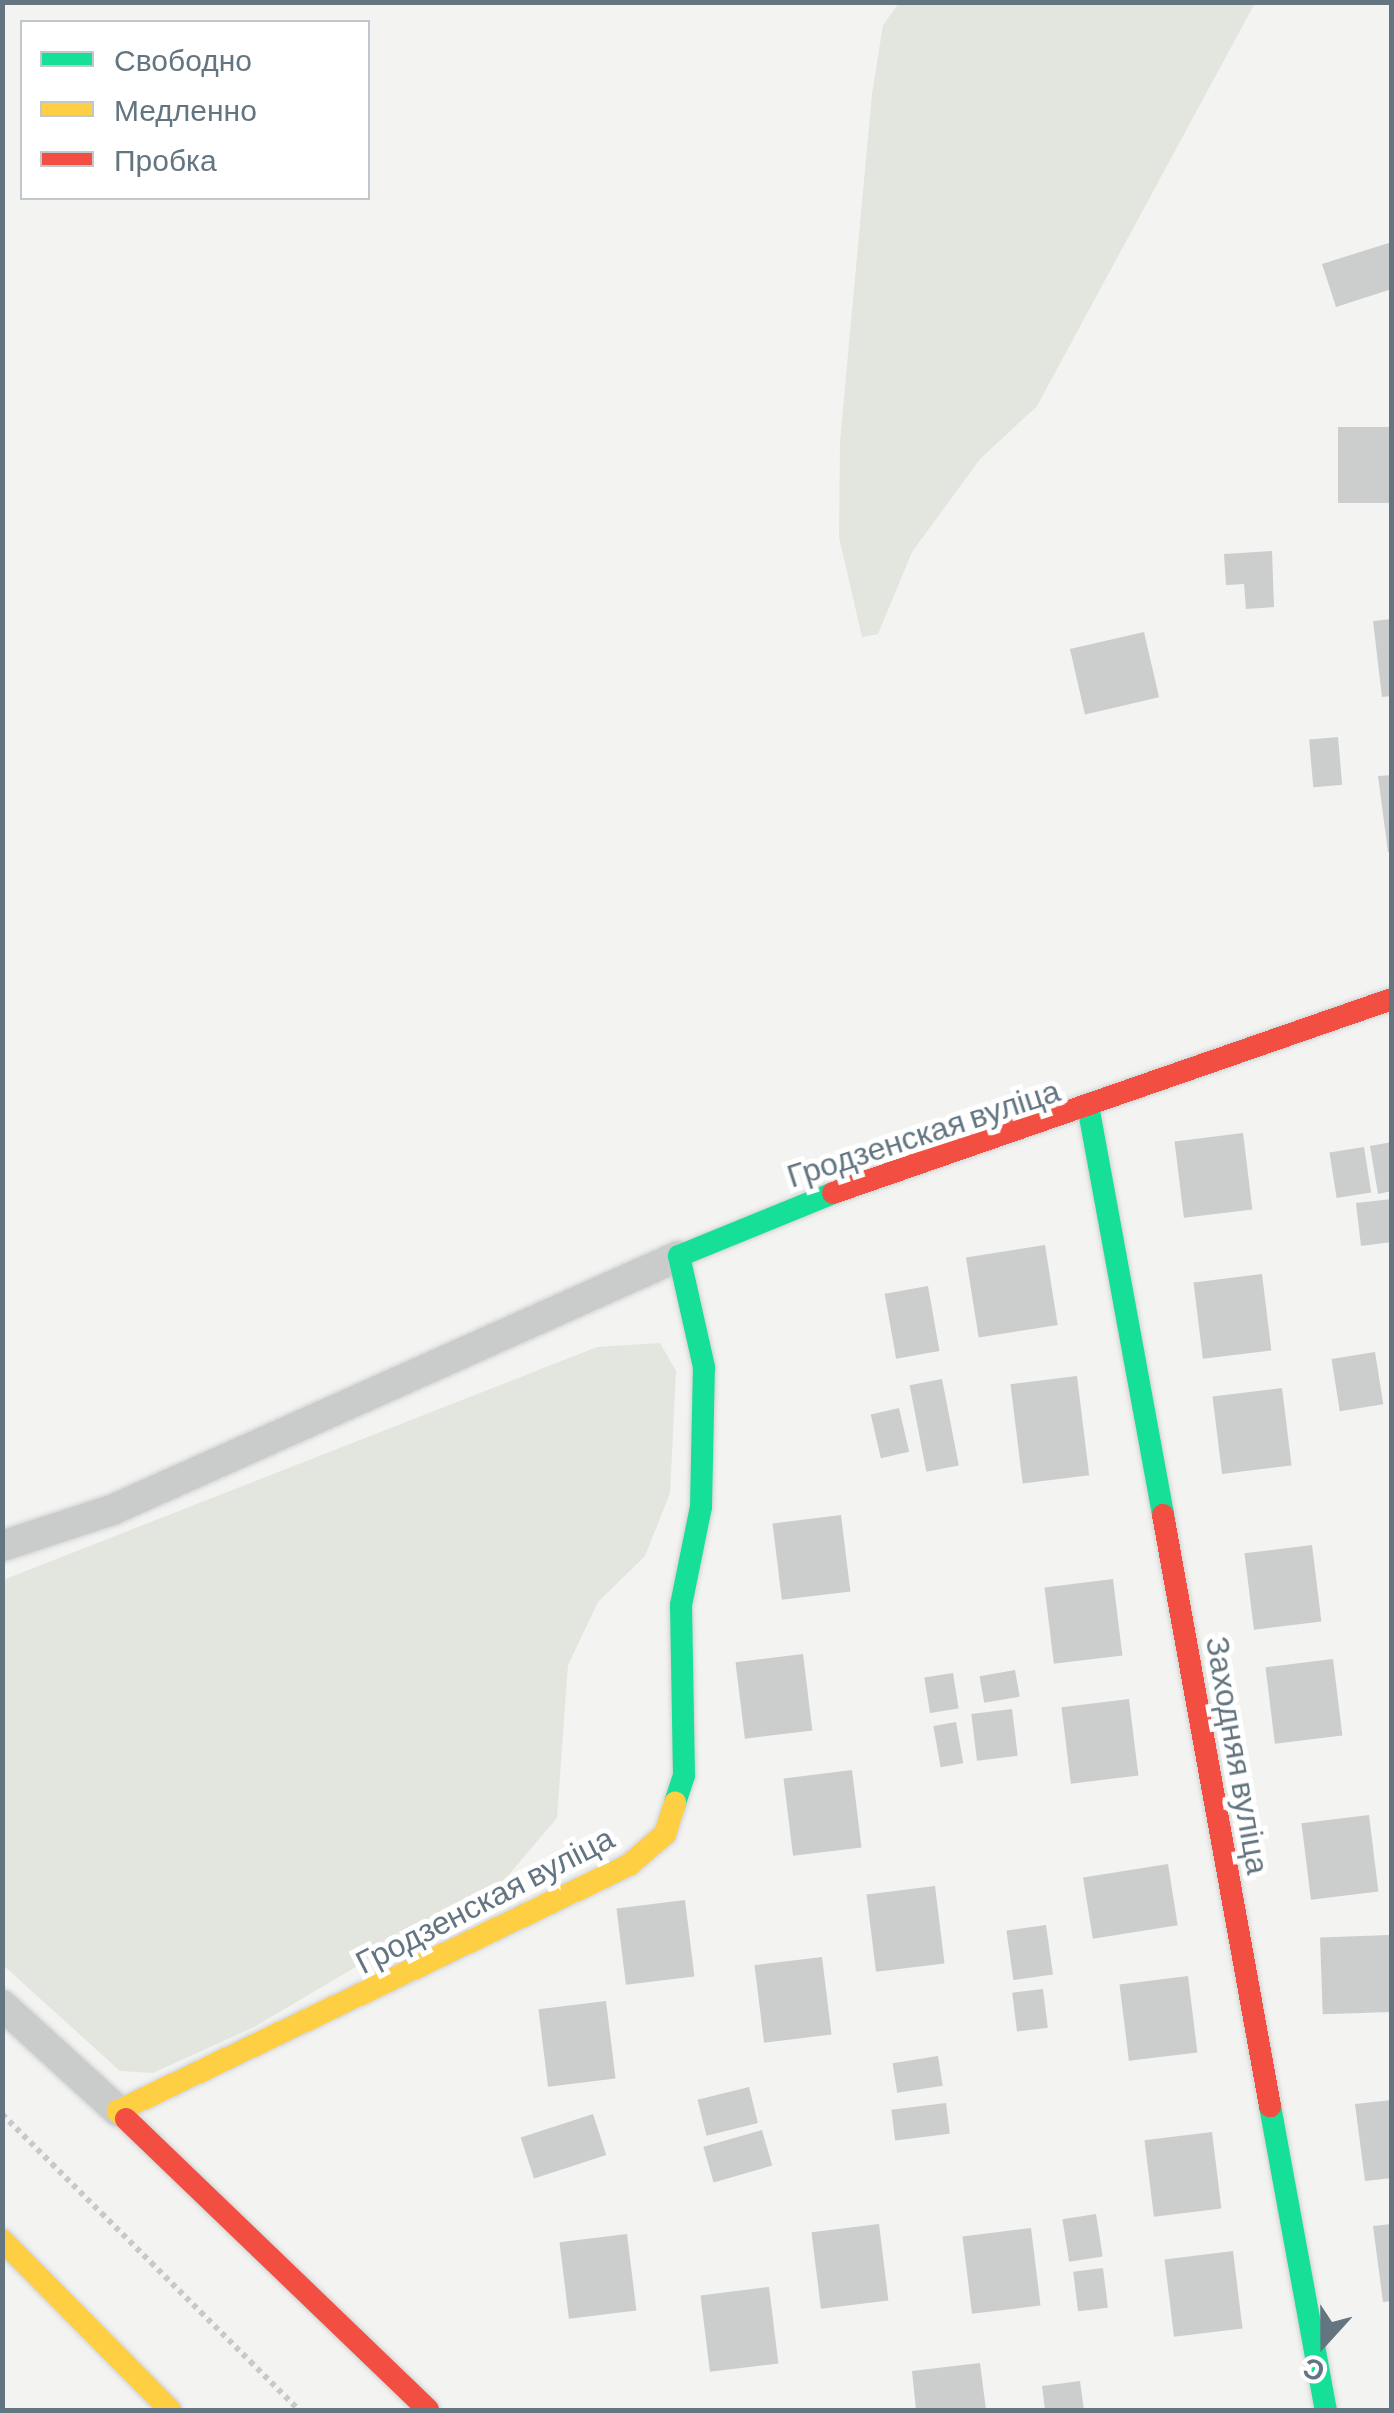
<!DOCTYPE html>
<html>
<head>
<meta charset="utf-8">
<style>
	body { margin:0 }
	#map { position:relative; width:1394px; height:2413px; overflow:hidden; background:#f3f3f1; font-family:Barlow,sans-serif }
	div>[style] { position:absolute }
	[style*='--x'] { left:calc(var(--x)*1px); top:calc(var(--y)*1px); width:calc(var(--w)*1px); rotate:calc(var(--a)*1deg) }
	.green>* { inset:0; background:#e2e6df }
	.building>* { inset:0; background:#cccecd; transform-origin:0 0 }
	.path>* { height:6px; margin-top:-3px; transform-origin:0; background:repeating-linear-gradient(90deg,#c8c9c9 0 5px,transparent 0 10px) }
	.roads { filter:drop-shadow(0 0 2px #d0d1d2) drop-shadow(0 0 2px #d0d1d2) }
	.street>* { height:30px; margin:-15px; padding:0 15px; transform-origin:15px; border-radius:15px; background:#cacccc }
	.fast>* { height:22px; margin:-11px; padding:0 11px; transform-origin:11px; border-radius:11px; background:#16e098 }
	.slow>* { height:22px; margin:-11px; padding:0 11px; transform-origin:11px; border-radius:11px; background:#ffcf43 }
	.jam>* { height:22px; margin:-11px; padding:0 11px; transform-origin:11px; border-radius:11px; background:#f24e42 }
	span { translate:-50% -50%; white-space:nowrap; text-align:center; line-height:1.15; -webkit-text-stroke:10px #fff; paint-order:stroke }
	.street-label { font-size:32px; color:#637581 }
	.frame { position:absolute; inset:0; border:5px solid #637581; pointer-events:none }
	.legend { position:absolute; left:20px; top:20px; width:350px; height:180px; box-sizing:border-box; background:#fff; border:2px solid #c1c8cd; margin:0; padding:12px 18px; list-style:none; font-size:30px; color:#637581 }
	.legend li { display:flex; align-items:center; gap:20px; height:50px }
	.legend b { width:50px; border:2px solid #c1c8cd }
	.north { position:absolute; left:1274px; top:2293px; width:100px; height:100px; -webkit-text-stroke:8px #fff; paint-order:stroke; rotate:201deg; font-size:28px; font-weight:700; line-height:40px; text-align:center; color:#637581 }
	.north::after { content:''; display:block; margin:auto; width:35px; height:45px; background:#637581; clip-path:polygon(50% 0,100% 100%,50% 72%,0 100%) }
</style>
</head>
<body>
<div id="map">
	<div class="green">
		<i style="clip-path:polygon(899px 3px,1255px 3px,1037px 406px,980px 459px,912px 552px,878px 634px,862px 637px,839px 537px,840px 441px,872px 94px,883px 25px)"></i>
		<i style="clip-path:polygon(660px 1343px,676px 1371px,670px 1493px,645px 1556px,598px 1602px,568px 1665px,557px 1818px,505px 1879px,254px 2027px,153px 2073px,120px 2071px,3px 1965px,3px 1580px,597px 1347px)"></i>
	</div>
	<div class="building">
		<i style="clip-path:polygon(1392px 242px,1392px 289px,1336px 307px,1322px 264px)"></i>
		<i style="left:1392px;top:427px;width:76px;height:54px;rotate:90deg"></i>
		<i style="clip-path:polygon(1272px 551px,1274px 607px,1246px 609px,1244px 584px,1226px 585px,1224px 554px)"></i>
		<i style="clip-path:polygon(1392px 619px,1392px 696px,1382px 697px,1373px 621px)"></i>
		<i style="left:1144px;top:632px;width:67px;height:76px;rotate:77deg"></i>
		<i style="left:1338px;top:737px;width:48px;height:29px;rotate:85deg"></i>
		<i style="clip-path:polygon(1392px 775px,1392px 852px,1388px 852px,1378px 776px)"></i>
		<i style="left:1243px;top:1133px;width:77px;height:69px;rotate:83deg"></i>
		<i style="clip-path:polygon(1392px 1142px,1392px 1191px,1378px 1194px,1370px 1146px)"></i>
		<i style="left:1364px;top:1147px;width:46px;height:35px;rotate:81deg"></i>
		<i style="clip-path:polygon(1392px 1199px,1392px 1242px,1361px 1246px,1356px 1203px)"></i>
		<i style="left:1045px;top:1245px;width:81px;height:80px;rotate:81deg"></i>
		<i style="left:1262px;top:1274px;width:77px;height:69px;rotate:83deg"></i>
		<i style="left:928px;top:1286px;width:66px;height:44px;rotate:80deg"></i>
		<i style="left:1375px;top:1352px;width:53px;height:44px;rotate:81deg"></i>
		<i style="left:1077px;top:1376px;width:100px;height:67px;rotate:83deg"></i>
		<i style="left:942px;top:1379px;width:88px;height:33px;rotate:79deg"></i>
		<i style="left:1282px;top:1388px;width:78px;height:70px;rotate:83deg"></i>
		<i style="left:899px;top:1408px;width:45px;height:29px;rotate:77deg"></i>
		<i style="left:841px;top:1515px;width:77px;height:69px;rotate:83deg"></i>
		<i style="left:1312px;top:1545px;width:77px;height:68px;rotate:83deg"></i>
		<i style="left:1113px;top:1579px;width:77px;height:69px;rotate:83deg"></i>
		<i style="left:803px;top:1654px;width:77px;height:68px;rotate:83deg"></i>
		<i style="left:1333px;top:1659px;width:77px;height:68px;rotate:83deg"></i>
		<i style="left:1015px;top:1670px;width:27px;height:36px;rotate:80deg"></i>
		<i style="left:953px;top:1673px;width:36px;height:29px;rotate:81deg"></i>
		<i style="left:1129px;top:1699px;width:77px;height:68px;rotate:83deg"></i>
		<i style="left:1012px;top:1709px;width:47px;height:41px;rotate:83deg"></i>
		<i style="left:956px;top:1722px;width:42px;height:23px;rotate:80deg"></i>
		<i style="left:852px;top:1770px;width:78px;height:69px;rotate:83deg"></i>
		<i style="left:1369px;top:1815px;width:77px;height:68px;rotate:83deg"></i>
		<i style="left:1168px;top:1864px;width:62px;height:86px;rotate:81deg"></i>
		<i style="left:935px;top:1886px;width:78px;height:69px;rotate:83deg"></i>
		<i style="left:685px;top:1900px;width:77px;height:69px;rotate:83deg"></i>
		<i style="left:1046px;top:1925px;width:50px;height:40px;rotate:82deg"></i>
		<i style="left:1389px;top:1935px;width:77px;height:69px;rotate:88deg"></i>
		<i style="left:822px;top:1957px;width:78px;height:68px;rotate:83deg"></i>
		<i style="left:1188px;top:1976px;width:77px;height:69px;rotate:83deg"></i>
		<i style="left:1043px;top:1989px;width:39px;height:31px;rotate:83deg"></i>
		<i style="left:606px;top:2001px;width:78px;height:68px;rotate:83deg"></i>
		<i style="left:938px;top:2056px;width:30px;height:46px;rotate:81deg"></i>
		<i style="left:749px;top:2087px;width:37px;height:53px;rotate:76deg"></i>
		<i style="clip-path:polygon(1392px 2100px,1392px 2178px,1365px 2181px,1355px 2104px)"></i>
		<i style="left:946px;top:2103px;width:31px;height:55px;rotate:83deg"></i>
		<i style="left:593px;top:2114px;width:43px;height:76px;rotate:72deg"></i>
		<i style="left:762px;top:2130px;width:37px;height:61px;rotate:74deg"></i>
		<i style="left:1212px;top:2132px;width:77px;height:68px;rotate:83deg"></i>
		<i style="left:1096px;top:2214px;width:43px;height:34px;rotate:81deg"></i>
		<i style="left:879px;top:2224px;width:77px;height:68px;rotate:83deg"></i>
		<i style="clip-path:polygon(1392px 2224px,1392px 2301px,1383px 2302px,1373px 2226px)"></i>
		<i style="left:1031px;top:2228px;width:78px;height:69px;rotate:83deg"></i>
		<i style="left:627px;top:2234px;width:77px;height:68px;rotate:83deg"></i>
		<i style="left:1233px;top:2251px;width:78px;height:69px;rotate:83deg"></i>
		<i style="left:1103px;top:2268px;width:40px;height:30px;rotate:83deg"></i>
		<i style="left:769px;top:2287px;width:77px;height:69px;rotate:83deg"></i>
		<i style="clip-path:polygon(980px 2363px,986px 2410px,916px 2410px,912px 2371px)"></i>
		<i style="clip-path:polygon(1080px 2381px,1084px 2410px,1045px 2410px,1042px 2386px)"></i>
	</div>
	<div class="path">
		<i style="--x:2;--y:2114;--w:419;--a:44.9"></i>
	</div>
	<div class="roads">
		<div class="street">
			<i style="--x:2;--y:1546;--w:116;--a:-18.1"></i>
			<i style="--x:112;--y:1510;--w:621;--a:-24.13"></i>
			<i style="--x:2;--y:2005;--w:157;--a:42.4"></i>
		</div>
		<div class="fast">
			<i style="--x:1089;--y:1111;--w:411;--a:79.6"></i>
			<i style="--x:675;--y:1803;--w:28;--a:-72"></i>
			<i style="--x:684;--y:1776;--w:171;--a:-91"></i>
			<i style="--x:681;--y:1605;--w:100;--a:-78.5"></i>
			<i style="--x:701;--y:1507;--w:140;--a:-88.8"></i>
			<i style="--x:704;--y:1367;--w:114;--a:-102.7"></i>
			<i style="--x:679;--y:1256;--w:166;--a:-22.2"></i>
			<i style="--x:1270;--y:2106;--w:309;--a:79.6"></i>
		</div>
		<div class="slow">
			<i style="--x:126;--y:2119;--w:11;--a:-135"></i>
			<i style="--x:118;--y:2111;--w:567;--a:-25.71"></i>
			<i style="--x:629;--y:1865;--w:48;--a:-40.7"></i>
			<i style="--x:665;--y:1834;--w:33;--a:-72"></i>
			<i style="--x:2;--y:2240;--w:239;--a:45.3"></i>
		</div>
		<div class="jam">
			<i style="--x:833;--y:1193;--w:592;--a:-19.14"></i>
			<i style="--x:1163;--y:1515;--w:601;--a:79.74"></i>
			<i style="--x:126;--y:2119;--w:419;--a:43.9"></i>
		</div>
	</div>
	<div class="street-label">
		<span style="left:923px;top:1132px;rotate:-18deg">Гродзенская вуліца</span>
		<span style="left:1239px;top:1755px;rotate:80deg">Заходняя вуліца</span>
		<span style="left:484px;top:1899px;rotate:-27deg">Гродзенская вуліца</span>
	</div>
	<div class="frame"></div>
	<ul class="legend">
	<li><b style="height:12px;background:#16e098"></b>Свободно</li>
	<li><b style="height:12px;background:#ffcf43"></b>Медленно</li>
	<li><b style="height:12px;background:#f24e42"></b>Пробка</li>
	</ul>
	<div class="north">С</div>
</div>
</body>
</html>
